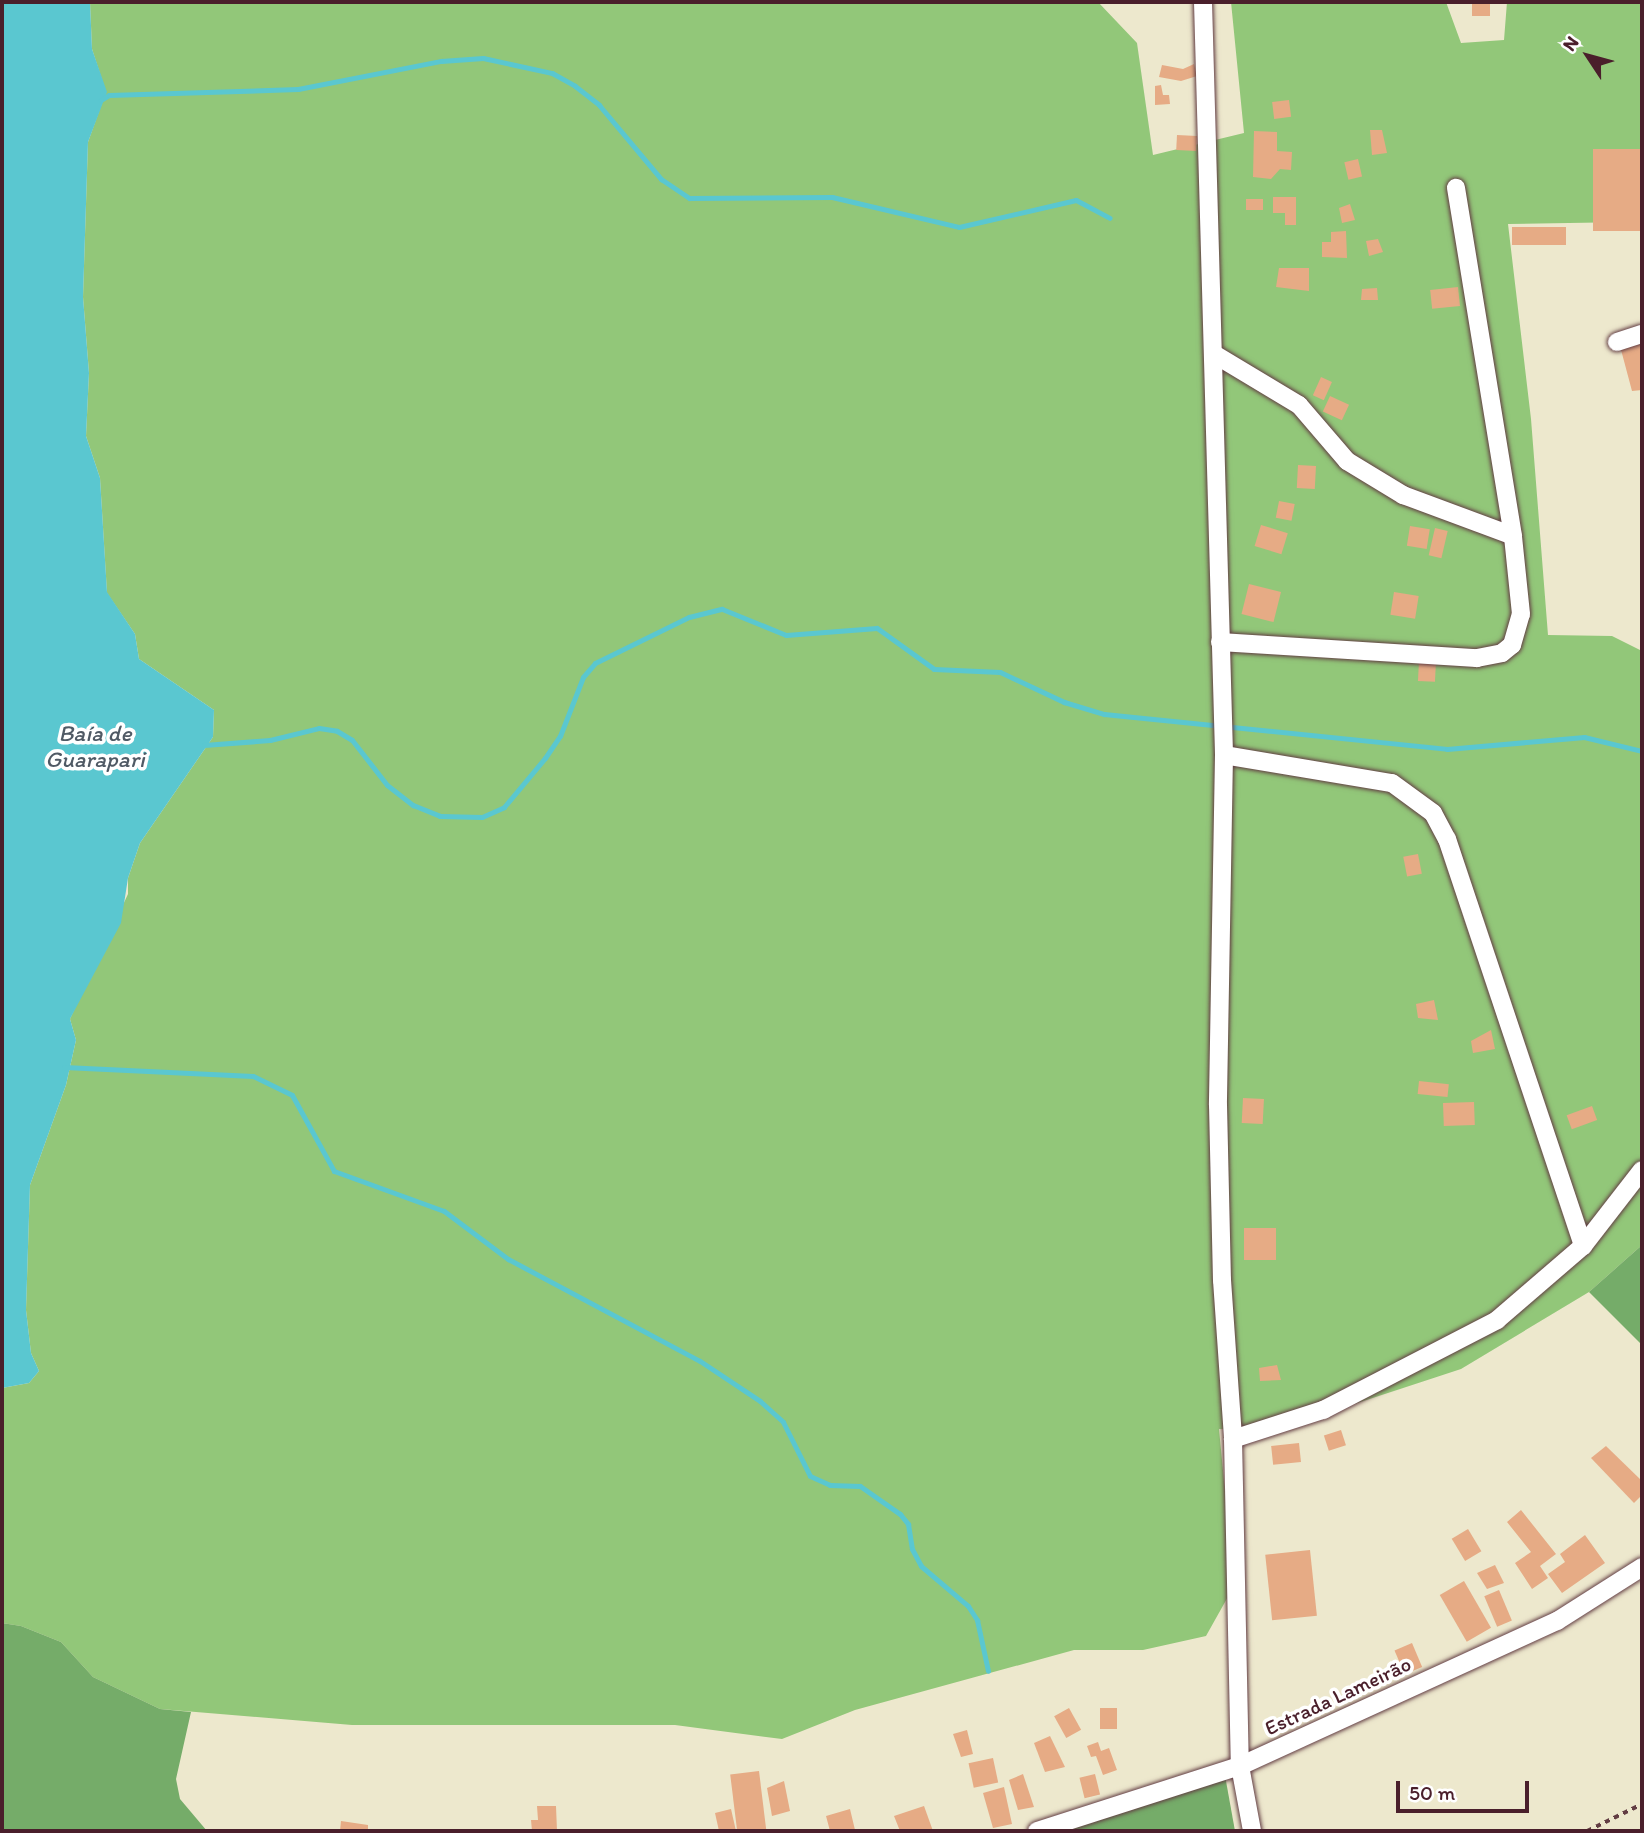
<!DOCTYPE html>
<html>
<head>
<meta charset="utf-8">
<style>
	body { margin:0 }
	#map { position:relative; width:1644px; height:1833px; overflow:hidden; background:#ede8cd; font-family:Itim,sans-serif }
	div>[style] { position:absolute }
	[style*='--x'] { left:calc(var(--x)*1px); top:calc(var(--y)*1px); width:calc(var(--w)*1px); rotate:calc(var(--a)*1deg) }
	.green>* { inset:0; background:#92c779 }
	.forest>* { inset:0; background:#75ac69 }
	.water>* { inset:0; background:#5ac7d0 }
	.stream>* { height:5px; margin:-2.5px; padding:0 2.5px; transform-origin:2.5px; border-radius:2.5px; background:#5ac7d0 }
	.building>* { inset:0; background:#e6ab85; transform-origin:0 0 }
	.path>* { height:3.5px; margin-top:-1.75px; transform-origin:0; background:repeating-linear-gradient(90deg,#623d43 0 5px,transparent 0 10px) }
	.roads { filter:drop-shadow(0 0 2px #623d43) drop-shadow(0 0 2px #623d43) }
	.minor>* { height:18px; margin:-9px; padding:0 9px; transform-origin:9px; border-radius:9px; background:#fff }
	span { translate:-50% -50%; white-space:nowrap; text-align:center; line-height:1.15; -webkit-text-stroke:7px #fff; paint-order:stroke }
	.street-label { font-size:21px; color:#4a1f2b }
	.water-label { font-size:23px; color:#505a65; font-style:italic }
	.frame { position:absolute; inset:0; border:4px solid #4a1f2b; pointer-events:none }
	.north { position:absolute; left:1553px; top:21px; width:70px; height:70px; -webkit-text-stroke:5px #fff; paint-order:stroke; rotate:306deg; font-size:19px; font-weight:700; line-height:28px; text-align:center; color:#4a1f2b }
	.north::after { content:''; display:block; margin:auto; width:24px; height:32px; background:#4a1f2b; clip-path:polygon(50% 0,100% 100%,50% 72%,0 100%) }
	.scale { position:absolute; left:1396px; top:1781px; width:133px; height:32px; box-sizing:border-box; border:4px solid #4a1f2b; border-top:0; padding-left:9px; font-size:21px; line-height:24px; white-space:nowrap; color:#4a1f2b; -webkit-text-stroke:5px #fff; paint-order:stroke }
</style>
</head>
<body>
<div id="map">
	<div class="green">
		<i style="clip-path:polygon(90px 2px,1098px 2px,1137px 43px,1153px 155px,1244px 133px,1231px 2px,1446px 2px,1461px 43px,1504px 40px,1507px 2px,1642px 2px,1642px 150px,1631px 150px,1629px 222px,1508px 224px,1531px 419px,1548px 635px,1612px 636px,1642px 651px,1642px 1245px,1589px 1292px,1461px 1369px,1327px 1413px,1258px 1430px,1219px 1429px,1234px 1586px,1206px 1636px,1143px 1650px,1074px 1650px,855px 1710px,782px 1739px,675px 1725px,352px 1725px,160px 1709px,93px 1677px,61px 1642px,21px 1626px,2px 1623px,2px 1388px,29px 1383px,39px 1371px,31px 1353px,26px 1310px,30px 1185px,66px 1085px,76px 1040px,70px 1019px,128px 894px,128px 878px,140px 843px,213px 737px,214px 710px,139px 659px,135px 634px,107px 593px,100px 478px,86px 436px,89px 373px,83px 297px,88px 142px,106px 92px,92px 49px)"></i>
	</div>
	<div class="forest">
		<i style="clip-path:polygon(1642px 1245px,1642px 1345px,1589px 1292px)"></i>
		<i style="clip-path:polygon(2px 1623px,21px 1626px,61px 1642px,93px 1677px,160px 1709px,191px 1712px,176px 1779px,180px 1799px,207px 1831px,2px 1831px)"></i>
		<i style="clip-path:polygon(1224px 1770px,1235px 1831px,1067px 1831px,1130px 1804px)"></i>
	</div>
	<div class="water">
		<i style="clip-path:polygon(2px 2px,90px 2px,92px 49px,107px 92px,88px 142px,83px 297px,89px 373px,86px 436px,100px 478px,107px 592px,135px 634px,139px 659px,214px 710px,213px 737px,140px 843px,128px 878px,121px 923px,70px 1019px,76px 1040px,66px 1085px,30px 1185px,26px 1310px,31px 1353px,39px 1371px,29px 1383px,2px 1388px)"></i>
	</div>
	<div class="stream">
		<i style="--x:101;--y:100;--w:9;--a:-32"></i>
		<i style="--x:109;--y:95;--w:189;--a:-1.8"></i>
		<i style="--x:298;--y:89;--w:146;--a:-11.1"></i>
		<i style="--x:441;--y:61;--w:42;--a:-4.1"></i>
		<i style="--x:483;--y:58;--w:71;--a:12.3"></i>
		<i style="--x:552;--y:73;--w:26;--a:29"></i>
		<i style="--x:575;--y:86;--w:31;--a:38"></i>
		<i style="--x:599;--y:105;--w:97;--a:50"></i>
		<i style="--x:661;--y:179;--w:34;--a:34"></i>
		<i style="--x:689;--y:198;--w:143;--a:-0.4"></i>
		<i style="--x:832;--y:197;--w:130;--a:13.3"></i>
		<i style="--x:959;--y:227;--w:120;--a:-13"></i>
		<i style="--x:1076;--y:200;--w:38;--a:28"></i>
		<i style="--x:204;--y:745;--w:66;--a:-4.3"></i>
		<i style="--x:270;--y:740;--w:50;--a:-13.8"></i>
		<i style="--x:319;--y:728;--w:18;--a:9"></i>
		<i style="--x:337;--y:731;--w:17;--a:31"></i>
		<i style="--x:352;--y:740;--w:57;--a:52.1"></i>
		<i style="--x:387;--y:785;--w:33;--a:38"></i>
		<i style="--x:413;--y:805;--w:29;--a:22"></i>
		<i style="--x:440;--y:816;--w:42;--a:1.4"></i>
		<i style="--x:482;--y:817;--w:24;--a:-24"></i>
		<i style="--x:504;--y:807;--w:64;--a:-50.1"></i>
		<i style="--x:545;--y:758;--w:27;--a:-56"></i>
		<i style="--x:560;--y:736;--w:63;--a:-68.7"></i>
		<i style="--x:583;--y:677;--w:18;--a:-49"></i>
		<i style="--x:595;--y:663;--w:105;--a:-26.1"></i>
		<i style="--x:689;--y:617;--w:34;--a:-14"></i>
		<i style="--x:722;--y:609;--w:69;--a:22.1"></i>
		<i style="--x:786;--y:635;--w:91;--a:-4.4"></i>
		<i style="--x:877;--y:628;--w:70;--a:35.7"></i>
		<i style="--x:934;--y:669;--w:66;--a:2.6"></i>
		<i style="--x:1000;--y:672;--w:71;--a:25.1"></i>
		<i style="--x:1064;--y:702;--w:42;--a:16.7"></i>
		<i style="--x:1104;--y:714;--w:345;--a:5.8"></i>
		<i style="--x:1447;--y:749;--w:138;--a:-5"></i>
		<i style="--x:1584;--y:737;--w:60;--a:13.6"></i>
		<i style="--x:64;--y:1067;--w:189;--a:2.7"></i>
		<i style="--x:253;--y:1076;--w:43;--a:26"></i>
		<i style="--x:292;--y:1095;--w:87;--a:61.1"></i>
		<i style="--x:334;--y:1171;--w:117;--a:20"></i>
		<i style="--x:444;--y:1211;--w:80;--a:36.9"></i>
		<i style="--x:508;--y:1259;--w:217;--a:28"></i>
		<i style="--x:700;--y:1361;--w:72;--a:33.7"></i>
		<i style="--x:760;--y:1401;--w:31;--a:42"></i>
		<i style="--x:783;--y:1422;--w:60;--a:63.4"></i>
		<i style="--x:810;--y:1476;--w:22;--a:24"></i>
		<i style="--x:830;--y:1485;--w:30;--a:2"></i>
		<i style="--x:860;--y:1486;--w:49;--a:35"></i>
		<i style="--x:900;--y:1514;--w:13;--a:51"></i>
		<i style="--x:908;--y:1524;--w:25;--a:81"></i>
		<i style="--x:912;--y:1549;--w:19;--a:62"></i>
		<i style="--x:921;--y:1566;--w:62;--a:40.4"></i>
		<i style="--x:968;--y:1606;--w:17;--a:57"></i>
		<i style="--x:977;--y:1620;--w:52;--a:77.8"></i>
	</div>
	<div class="building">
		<i style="left:1472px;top:2px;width:18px;height:14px"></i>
		<i style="clip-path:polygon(1194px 64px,1197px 76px,1181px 81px,1159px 77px,1162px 65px,1183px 69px)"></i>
		<i style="clip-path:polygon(1161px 85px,1163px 95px,1169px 95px,1170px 104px,1155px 105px,1155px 86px)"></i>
		<i style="left:1289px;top:100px;width:17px;height:17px;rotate:83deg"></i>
		<i style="clip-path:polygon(1370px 130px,1382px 130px,1387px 153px,1372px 155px)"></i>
		<i style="clip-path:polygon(1254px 131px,1277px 132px,1277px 151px,1292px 152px,1291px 170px,1280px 169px,1271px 179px,1253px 177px)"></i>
		<i style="left:1177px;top:135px;width:20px;height:15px;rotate:3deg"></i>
		<i style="left:1593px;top:149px;width:49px;height:82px"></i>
		<i style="left:1358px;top:159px;width:18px;height:14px;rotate:77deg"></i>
		<i style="clip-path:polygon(1273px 197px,1296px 197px,1296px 225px,1285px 225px,1285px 213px,1273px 213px)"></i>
		<i style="left:1246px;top:199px;width:17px;height:11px"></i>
		<i style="clip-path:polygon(1350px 204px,1355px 220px,1342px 223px,1339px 208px)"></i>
		<i style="left:1566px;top:227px;width:18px;height:54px;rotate:90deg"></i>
		<i style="clip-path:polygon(1346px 231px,1347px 258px,1322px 257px,1322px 242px,1331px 242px,1331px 232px)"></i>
		<i style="clip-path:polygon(1378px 239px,1383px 252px,1369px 256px,1366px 241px)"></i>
		<i style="clip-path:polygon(1279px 268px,1309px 268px,1309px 291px,1276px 287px)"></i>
		<i style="left:1458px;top:287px;width:19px;height:28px;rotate:84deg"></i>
		<i style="clip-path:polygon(1377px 288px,1378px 300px,1361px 300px,1362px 289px)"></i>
		<i style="clip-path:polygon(1640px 341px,1642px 390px,1632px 391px,1620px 346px)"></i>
		<i style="left:1321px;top:377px;width:12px;height:20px;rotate:24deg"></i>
		<i style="left:1330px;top:396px;width:21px;height:17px;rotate:25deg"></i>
		<i style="left:1298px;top:465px;width:18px;height:23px;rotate:3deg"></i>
		<i style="left:1279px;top:501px;width:16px;height:17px;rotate:11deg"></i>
		<i style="left:1261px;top:525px;width:28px;height:22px;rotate:17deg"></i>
		<i style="left:1410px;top:526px;width:20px;height:20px;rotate:9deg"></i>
		<i style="left:1435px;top:528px;width:13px;height:28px;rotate:13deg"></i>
		<i style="left:1249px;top:584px;width:33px;height:31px;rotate:14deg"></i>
		<i style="left:1394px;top:592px;width:25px;height:23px;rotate:9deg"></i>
		<i style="left:1419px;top:661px;width:17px;height:20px;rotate:3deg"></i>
		<i style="left:1418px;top:854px;width:20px;height:15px;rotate:79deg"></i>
		<i style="clip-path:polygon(1434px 1000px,1438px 1020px,1418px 1018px,1416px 1004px)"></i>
		<i style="clip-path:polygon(1491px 1030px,1495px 1049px,1473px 1053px,1471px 1041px)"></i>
		<i style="left:1419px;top:1081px;width:30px;height:13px;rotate:6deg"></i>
		<i style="left:1243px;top:1098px;width:21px;height:25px;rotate:3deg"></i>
		<i style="left:1474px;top:1102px;width:23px;height:31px;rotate:88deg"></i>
		<i style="left:1592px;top:1106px;width:15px;height:27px;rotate:70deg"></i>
		<i style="left:1276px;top:1228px;width:32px;height:32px;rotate:90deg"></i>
		<i style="clip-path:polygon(1277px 1365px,1281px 1380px,1260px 1381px,1259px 1368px)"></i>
		<i style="left:1341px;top:1430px;width:16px;height:18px;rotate:72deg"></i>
		<i style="left:1299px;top:1443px;width:19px;height:28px;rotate:84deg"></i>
		<i style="clip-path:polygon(1606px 1446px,1642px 1481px,1642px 1495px,1634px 1503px,1591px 1458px)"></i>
		<i style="clip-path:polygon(1521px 1510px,1556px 1554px,1540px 1566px,1548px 1578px,1532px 1589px,1515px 1563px,1531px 1552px,1507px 1522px)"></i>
		<i style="left:1468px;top:1529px;width:26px;height:19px;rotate:59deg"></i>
		<i style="clip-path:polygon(1585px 1535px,1605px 1563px,1562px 1593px,1548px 1574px,1565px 1562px,1560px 1554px)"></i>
		<i style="left:1310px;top:1550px;width:66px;height:45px;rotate:84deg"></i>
		<i style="clip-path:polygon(1495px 1565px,1504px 1583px,1487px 1589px,1477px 1573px)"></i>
		<i style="left:1464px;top:1581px;width:54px;height:28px;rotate:60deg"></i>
		<i style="left:1499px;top:1590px;width:33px;height:16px;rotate:67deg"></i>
		<i style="left:1412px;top:1643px;width:26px;height:19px;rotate:67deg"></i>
		<i style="left:1069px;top:1708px;width:25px;height:17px;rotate:61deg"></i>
		<i style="left:1100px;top:1708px;width:17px;height:21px"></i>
		<i style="clip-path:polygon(967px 1730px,973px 1754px,961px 1757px,953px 1734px)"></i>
		<i style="clip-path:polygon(1050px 1736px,1065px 1767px,1045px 1772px,1034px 1743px)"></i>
		<i style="clip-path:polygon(1098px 1742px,1101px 1751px,1109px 1748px,1117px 1770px,1103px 1775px,1096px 1756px,1091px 1757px,1087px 1746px)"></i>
		<i style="left:993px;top:1758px;width:25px;height:25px;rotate:78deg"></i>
		<i style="left:759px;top:1771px;width:60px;height:29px;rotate:83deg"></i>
		<i style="clip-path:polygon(1023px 1774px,1034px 1807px,1018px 1810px,1009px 1780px)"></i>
		<i style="left:1095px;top:1774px;width:21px;height:16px;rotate:76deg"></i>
		<i style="clip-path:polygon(784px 1781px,790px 1811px,772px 1816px,767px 1788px)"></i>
		<i style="clip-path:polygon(1004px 1787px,1012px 1824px,993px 1828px,983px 1793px)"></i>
		<i style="clip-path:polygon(537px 1806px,556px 1806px,557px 1831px,532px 1831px,531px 1820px,538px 1820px)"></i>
		<i style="clip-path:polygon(924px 1806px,933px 1831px,900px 1831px,894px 1816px)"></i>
		<i style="clip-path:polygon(731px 1809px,736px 1831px,719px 1831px,715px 1813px)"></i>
		<i style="clip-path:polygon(850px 1809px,855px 1830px,865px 1831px,830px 1831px,826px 1816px)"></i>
		<i style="clip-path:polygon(341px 1821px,368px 1825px,368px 1831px,340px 1831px)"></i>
	</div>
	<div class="path">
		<i style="--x:1587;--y:1831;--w:61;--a:-26.1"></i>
	</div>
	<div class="roads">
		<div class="minor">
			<i style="--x:1203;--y:2;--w:753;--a:88.4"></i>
			<i style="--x:1224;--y:755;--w:350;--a:91"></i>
			<i style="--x:1218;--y:1105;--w:175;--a:88.7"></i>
			<i style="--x:1222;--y:1280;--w:159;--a:86"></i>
			<i style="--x:1233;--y:1439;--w:327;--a:88.8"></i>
			<i style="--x:1240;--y:1766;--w:66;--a:79.5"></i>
			<i style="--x:1617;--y:342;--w:26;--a:-18"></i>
			<i style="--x:1214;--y:354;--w:99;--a:31"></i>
			<i style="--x:1299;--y:405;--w:74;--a:49.4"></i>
			<i style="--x:1347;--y:461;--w:66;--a:31.3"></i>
			<i style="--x:1403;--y:495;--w:117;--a:20.4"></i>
			<i style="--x:1220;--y:642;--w:257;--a:3.6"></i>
			<i style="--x:1477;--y:658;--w:25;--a:-11"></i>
			<i style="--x:1502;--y:653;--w:13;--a:-39"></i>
			<i style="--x:1512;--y:645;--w:32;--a:-74"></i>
			<i style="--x:1521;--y:614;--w:78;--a:-95.9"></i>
			<i style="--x:1513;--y:536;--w:353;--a:-99.3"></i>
			<i style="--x:1224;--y:755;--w:170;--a:9.5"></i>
			<i style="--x:1392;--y:783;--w:51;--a:36.2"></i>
			<i style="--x:1433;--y:813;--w:30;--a:62"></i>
			<i style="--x:1447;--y:839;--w:429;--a:71.5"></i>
			<i style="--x:1233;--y:1439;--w:95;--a:-17.9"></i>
			<i style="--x:1323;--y:1410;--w:196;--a:-27.3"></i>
			<i style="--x:1497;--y:1320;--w:113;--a:-40.7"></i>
			<i style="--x:1583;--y:1246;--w:96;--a:-52.2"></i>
			<i style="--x:1037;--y:1831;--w:213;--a:-17.8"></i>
			<i style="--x:1240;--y:1766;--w:349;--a:-24.6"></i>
			<i style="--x:1557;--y:1621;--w:101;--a:-32.4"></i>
		</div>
	</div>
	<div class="street-label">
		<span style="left:1338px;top:1696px;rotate:-25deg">Estrada Lameirão</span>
	</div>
	<div class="water-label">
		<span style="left:95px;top:746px">Baía de<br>Guarapari</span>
	</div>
	<div class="frame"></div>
	<div class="north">N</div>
	<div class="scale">50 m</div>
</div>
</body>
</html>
